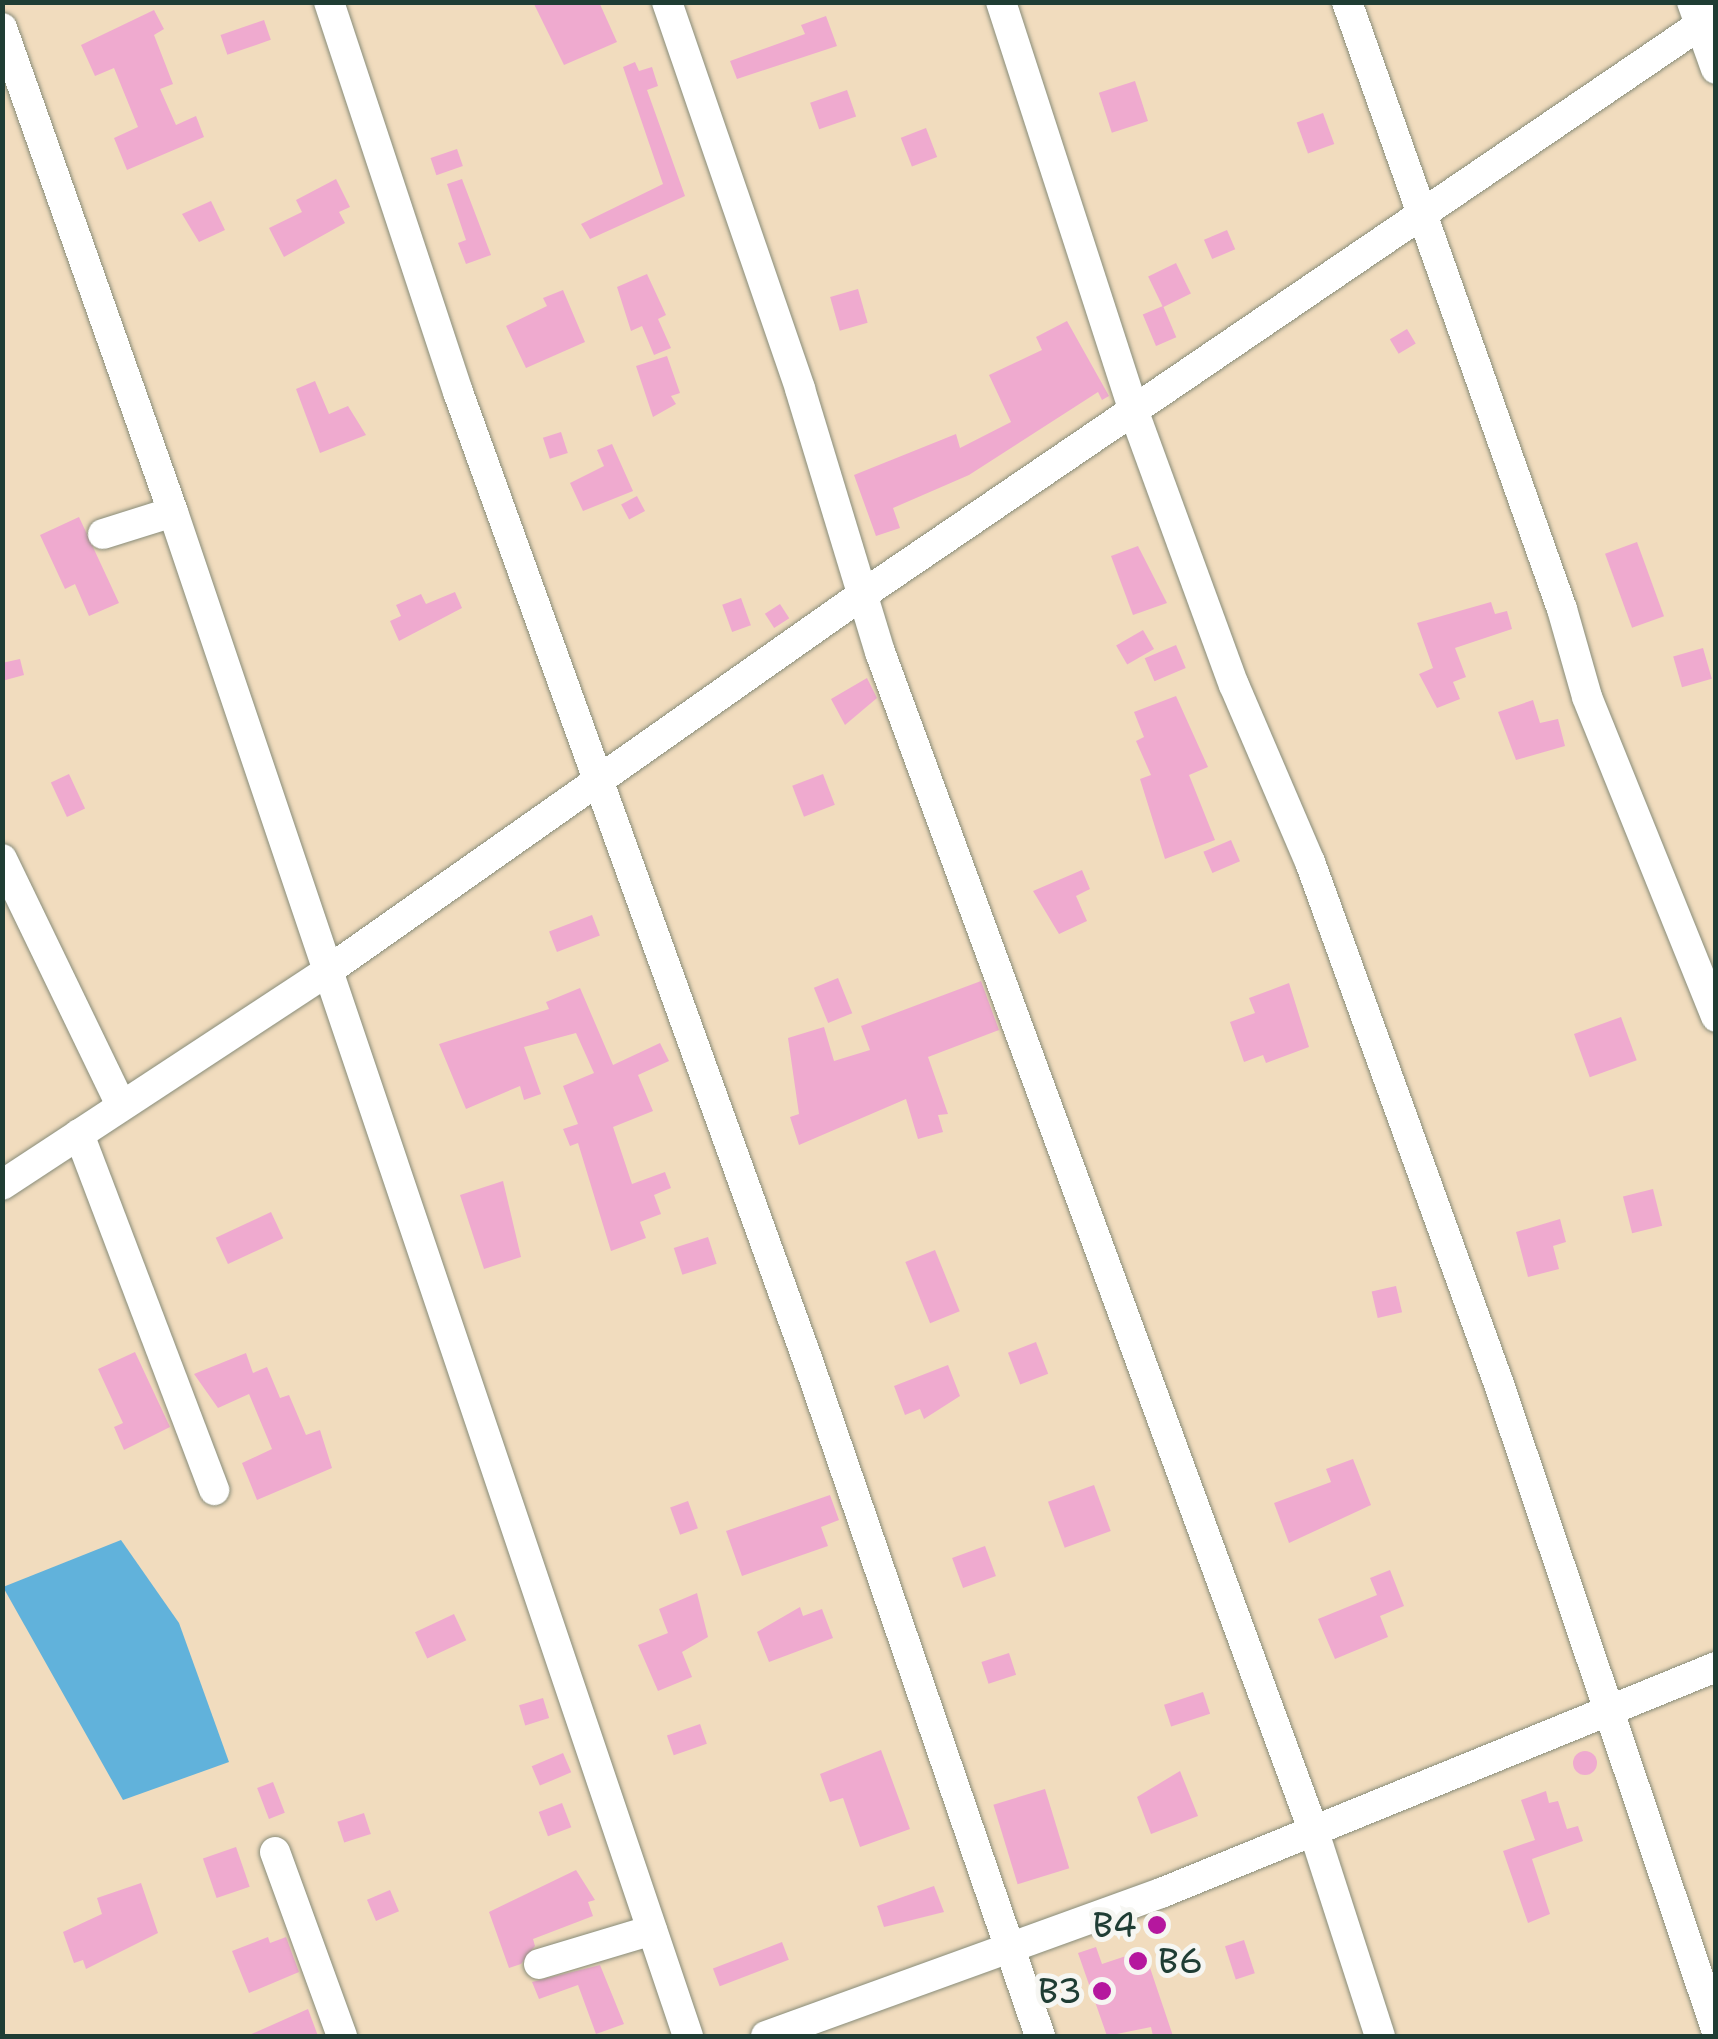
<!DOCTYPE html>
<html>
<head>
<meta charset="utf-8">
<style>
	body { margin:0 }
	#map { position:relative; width:1718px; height:2039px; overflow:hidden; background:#f1dcbe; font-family:"Shantell Sans",sans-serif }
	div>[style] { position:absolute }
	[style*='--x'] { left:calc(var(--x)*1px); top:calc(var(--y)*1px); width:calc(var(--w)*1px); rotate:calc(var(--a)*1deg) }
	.water>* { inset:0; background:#61b2db }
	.building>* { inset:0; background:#efaacf; transform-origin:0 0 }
	.round { border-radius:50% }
	.roads { filter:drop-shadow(0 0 2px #888c79) drop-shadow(0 0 2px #888c79) }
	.minor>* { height:30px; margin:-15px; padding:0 15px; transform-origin:15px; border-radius:15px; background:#fff }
	.dots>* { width:28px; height:28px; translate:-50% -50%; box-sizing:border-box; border:5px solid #f6f6f2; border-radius:50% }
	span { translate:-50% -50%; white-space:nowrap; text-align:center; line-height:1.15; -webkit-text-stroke:10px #f6f6f2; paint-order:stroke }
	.poi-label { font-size:35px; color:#1f3d34 }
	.right { translate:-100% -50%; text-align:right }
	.left { translate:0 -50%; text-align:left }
	.frame { position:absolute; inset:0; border:5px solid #1f3d34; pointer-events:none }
</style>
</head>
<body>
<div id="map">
	<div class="water">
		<i style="clip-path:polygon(121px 1540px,179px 1623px,229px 1762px,123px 1800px,3px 1587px)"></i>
	</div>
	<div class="building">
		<i style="clip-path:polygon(533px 2px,599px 2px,617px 42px,564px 65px)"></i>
		<i style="clip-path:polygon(154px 10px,164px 29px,154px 35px,173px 84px,160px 89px,176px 125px,196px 116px,204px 137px,127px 170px,114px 138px,138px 127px,114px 68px,95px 76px,81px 45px)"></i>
		<i style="clip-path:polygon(826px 16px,837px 46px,737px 79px,730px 61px,805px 34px,801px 25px)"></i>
		<i style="left:264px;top:20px;width:21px;height:46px;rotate:71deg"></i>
		<i style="clip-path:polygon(635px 62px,639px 71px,652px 67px,658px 86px,647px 90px,685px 196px,590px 239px,581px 224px,663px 184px,623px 67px)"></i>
		<i style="left:1135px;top:81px;width:42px;height:38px;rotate:72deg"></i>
		<i style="left:847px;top:90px;width:28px;height:39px;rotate:71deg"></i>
		<i style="left:1323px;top:113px;width:33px;height:28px;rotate:70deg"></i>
		<i style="left:926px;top:128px;width:31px;height:27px;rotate:69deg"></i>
		<i style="left:457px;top:149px;width:18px;height:28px;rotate:71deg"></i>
		<i style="clip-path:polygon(336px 179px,350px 207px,339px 212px,345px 223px,284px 257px,269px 228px,302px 212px,296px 200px)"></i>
		<i style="clip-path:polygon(462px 179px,491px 255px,466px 264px,458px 243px,466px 240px,447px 184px)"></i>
		<i style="clip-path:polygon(211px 201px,225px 230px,199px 242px,182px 214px)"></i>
		<i style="left:1227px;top:230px;width:21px;height:25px;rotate:67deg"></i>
		<i style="left:1176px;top:263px;width:34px;height:31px;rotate:64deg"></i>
		<i style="clip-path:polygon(647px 274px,666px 315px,658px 319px,671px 348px,654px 355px,642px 326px,631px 331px,617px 287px)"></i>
		<i style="left:858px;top:289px;width:35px;height:29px;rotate:74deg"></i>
		<i style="clip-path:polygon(563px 290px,585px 342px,526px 368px,506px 326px,547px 306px,543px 298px)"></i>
		<i style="left:1163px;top:306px;width:34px;height:22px;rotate:67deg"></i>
		<i style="clip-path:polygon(1067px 321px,1109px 396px,1102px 400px,1098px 392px,969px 475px,893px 508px,900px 528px,876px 536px,854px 475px,956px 434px,960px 448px,1011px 422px,989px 375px,1042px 350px,1036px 337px)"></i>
		<i style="left:1407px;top:329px;width:17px;height:20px;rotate:59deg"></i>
		<i style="clip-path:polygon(667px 356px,680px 393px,671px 396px,676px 404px,653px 417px,636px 366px)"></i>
		<i style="clip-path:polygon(315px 381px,329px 414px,348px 406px,366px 435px,320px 453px,296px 389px)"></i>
		<i style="left:561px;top:432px;width:22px;height:19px;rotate:72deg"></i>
		<i style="clip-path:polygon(612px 444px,633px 491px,583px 511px,570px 483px,604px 466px,597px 450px)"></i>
		<i style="left:637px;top:496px;width:17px;height:18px;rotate:62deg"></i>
		<i style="clip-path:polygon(79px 517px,119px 603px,89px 616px,75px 584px,65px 589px,40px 535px)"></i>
		<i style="left:1637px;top:542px;width:79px;height:34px;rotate:70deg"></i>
		<i style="clip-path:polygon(1138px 546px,1167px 603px,1133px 615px,1111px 556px)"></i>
		<i style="clip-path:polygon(455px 592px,462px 608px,399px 641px,390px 621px,401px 616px,396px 605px,421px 594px,426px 604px)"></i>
		<i style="left:741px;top:598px;width:29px;height:20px;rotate:70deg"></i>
		<i style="clip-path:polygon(1491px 602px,1495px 614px,1507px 611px,1512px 629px,1455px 648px,1466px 677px,1453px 682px,1460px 699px,1437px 708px,1419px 674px,1433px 668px,1417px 623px)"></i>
		<i style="left:780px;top:604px;width:17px;height:18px;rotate:57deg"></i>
		<i style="left:1143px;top:630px;width:22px;height:31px;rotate:60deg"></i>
		<i style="left:1176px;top:645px;width:25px;height:34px;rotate:67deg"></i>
		<i style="left:1703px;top:648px;width:32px;height:31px;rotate:74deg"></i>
		<i style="clip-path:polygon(20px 659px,24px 675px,2px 681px,2px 663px)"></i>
		<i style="clip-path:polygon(867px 678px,877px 698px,845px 725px,831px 699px)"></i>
		<i style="clip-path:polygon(1176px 696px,1208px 767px,1189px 775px,1215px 840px,1165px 859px,1140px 779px,1151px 775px,1136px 741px,1144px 737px,1134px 712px)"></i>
		<i style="clip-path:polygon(1533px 700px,1540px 723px,1558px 719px,1565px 746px,1516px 760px,1498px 712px)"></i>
		<i style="left:69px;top:774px;width:38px;height:20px;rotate:65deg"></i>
		<i style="left:823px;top:774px;width:33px;height:33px;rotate:69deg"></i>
		<i style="left:1231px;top:840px;width:23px;height:30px;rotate:67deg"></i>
		<i style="clip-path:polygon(1082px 870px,1090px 889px,1076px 896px,1087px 921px,1059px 934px,1033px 891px)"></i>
		<i style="left:592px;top:915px;width:22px;height:46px;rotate:69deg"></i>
		<i style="left:838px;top:978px;width:38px;height:26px;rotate:68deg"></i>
		<i style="clip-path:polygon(981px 981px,999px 1030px,928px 1057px,948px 1114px,938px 1115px,943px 1132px,918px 1139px,906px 1099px,799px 1145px,790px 1117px,799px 1114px,788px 1038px,824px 1027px,834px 1061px,870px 1050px,861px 1026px)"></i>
		<i style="clip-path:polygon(1289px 983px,1309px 1047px,1266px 1063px,1263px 1055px,1244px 1062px,1230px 1022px,1255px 1013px,1249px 998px)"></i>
		<i style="clip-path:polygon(580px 988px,613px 1065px,660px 1043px,669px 1061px,638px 1075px,653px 1111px,613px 1127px,632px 1184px,665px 1172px,671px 1188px,654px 1195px,661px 1214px,640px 1222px,646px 1238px,611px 1251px,578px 1143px,570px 1146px,563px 1129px,578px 1124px,563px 1086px,594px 1073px,576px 1033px,524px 1047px,541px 1094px,524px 1100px,520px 1086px,466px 1109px,439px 1044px,549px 1009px,546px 1002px)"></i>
		<i style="left:1621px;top:1017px;width:46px;height:50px;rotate:70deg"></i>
		<i style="clip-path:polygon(503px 1181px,521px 1257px,484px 1269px,460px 1195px)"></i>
		<i style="left:1653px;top:1189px;width:38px;height:31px;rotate:76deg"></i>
		<i style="left:271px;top:1212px;width:29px;height:61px;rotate:65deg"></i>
		<i style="clip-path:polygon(1560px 1219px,1566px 1242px,1553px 1246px,1559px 1269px,1528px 1277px,1516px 1232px)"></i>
		<i style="left:708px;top:1237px;width:28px;height:36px;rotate:72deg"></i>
		<i style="left:935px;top:1250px;width:66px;height:32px;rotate:68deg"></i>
		<i style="left:1396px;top:1286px;width:27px;height:25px;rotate:77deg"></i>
		<i style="left:1036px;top:1342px;width:34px;height:30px;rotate:69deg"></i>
		<i style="clip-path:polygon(135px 1352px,170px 1427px,124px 1450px,114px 1427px,123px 1423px,98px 1369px)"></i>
		<i style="clip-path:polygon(246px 1353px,253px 1373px,267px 1367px,280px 1398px,289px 1395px,306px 1435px,320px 1430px,332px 1468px,257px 1500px,242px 1463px,272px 1449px,249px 1394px,218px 1408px,194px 1374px)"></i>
		<i style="clip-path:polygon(948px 1365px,960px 1396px,924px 1419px,920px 1409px,905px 1415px,894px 1386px)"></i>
		<i style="clip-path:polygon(1353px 1459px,1371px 1505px,1289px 1543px,1274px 1503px,1331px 1482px,1326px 1469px)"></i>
		<i style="left:1094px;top:1485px;width:49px;height:49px;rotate:70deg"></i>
		<i style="clip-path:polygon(830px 1495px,839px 1520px,821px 1527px,828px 1546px,742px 1576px,726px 1531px)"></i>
		<i style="left:688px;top:1501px;width:29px;height:19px;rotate:70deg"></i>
		<i style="left:985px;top:1546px;width:32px;height:35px;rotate:70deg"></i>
		<i style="clip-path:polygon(1390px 1570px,1404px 1606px,1380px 1616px,1388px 1637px,1335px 1659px,1318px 1619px,1377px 1595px,1370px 1578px)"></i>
		<i style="clip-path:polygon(697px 1593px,708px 1637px,682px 1652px,692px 1677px,658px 1691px,638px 1645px,668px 1633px,659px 1609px)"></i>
		<i style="clip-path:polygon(800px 1607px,803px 1616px,822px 1609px,833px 1638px,769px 1662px,757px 1632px)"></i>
		<i style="left:454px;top:1614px;width:29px;height:43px;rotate:65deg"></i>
		<i style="left:1009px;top:1653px;width:23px;height:29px;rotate:72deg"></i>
		<i style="left:1203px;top:1692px;width:23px;height:41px;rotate:72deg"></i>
		<i style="left:543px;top:1698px;width:21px;height:25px;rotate:73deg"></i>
		<i style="left:700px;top:1724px;width:21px;height:35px;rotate:71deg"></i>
		<i style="clip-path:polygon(881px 1750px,910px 1829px,860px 1847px,843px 1798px,830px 1802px,820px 1774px)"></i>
		<i class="round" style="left:1573px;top:1751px;width:24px;height:24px"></i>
		<i style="left:563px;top:1753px;width:21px;height:34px;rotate:67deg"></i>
		<i style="clip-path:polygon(1180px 1771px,1198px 1816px,1151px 1834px,1137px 1797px)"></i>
		<i style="left:273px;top:1782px;width:33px;height:17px;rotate:69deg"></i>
		<i style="left:1045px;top:1789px;width:83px;height:54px;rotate:73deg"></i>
		<i style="clip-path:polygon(1546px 1791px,1549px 1803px,1558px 1801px,1567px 1829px,1578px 1826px,1583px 1841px,1532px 1859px,1550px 1914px,1528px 1923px,1503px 1851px,1535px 1840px,1521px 1800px)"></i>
		<i style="left:562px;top:1803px;width:26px;height:25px;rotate:69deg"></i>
		<i style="left:364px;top:1813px;width:22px;height:28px;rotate:72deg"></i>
		<i style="left:236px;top:1847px;width:42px;height:35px;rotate:71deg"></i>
		<i style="clip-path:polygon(576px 1870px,595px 1900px,588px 1902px,593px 1916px,533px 1939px,535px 1946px,521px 1964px,509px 1968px,489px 1912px)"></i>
		<i style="clip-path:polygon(141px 1883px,158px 1933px,86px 1969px,83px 1960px,74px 1963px,63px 1932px,102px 1914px,97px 1898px)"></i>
		<i style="clip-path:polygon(934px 1886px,944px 1912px,884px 1927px,877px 1906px)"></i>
		<i style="left:390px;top:1890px;width:23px;height:25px;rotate:67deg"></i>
		<i style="left:1163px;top:1913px;width:18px;height:18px;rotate:71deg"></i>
		<i style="clip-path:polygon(268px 1937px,270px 1943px,286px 1937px,299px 1972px,249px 1993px,232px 1951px)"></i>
		<i style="left:1244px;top:1940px;width:35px;height:20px;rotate:72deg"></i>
		<i style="left:782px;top:1942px;width:19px;height:74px;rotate:69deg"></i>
		<i style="clip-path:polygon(1096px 1947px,1102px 1964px,1144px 1950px,1173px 2036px,1153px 2036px,1151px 2027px,1107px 2036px,1078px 1953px)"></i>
		<i style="clip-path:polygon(600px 1965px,624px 2024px,596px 2034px,578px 1985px,539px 1999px,532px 1982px)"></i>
		<i style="clip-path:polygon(308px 2009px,318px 2036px,247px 2036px)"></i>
	</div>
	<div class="roads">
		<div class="minor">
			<i style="--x:329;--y:2;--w:411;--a:71.7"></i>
			<i style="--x:458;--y:392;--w:1030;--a:70.14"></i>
			<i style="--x:808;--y:1361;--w:714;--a:71.03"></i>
			<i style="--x:667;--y:2;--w:409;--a:71"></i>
			<i style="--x:800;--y:389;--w:275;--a:73.1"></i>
			<i style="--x:880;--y:652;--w:1257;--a:69.81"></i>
			<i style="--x:1314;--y:1832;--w:214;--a:72.1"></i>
			<i style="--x:1001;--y:2;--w:434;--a:72"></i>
			<i style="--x:1135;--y:415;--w:288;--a:69.9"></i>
			<i style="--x:1234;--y:685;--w:193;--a:66.8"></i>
			<i style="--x:1310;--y:862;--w:555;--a:70.1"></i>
			<i style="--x:1499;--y:1384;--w:681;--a:71.41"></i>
			<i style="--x:1347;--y:2;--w:644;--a:70.5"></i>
			<i style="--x:1562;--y:609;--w:91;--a:74.1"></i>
			<i style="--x:1587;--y:697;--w:345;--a:68"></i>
			<i style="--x:1692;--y:2;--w:71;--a:70.3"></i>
			<i style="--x:2;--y:28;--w:513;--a:70.54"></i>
			<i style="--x:173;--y:512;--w:1609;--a:71.33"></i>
			<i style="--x:103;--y:534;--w:73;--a:-17.4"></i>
			<i style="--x:2;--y:859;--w:273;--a:64.2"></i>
			<i style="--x:79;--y:1134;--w:381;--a:69.2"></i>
			<i style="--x:2;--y:1185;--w:391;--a:-33.3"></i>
			<i style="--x:329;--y:970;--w:652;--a:-35.13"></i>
			<i style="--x:862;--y:595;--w:1033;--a:-34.23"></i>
			<i style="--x:275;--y:1852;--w:196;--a:70"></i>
			<i style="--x:539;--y:1964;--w:118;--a:-16.7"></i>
			<i style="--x:766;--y:2036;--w:420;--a:-19.9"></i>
			<i style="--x:1161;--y:1893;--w:599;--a:-22.16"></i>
		</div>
	</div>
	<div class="dots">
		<i style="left:1157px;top:1925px;background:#b5179e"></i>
		<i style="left:1138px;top:1961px;background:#b5179e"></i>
		<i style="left:1102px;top:1991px;background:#b5179e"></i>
	</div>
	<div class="poi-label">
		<span class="right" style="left:1137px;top:1925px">B4</span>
		<span class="left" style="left:1158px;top:1961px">B6</span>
		<span class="right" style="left:1082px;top:1991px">B3</span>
	</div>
	<div class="frame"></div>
</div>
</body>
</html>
